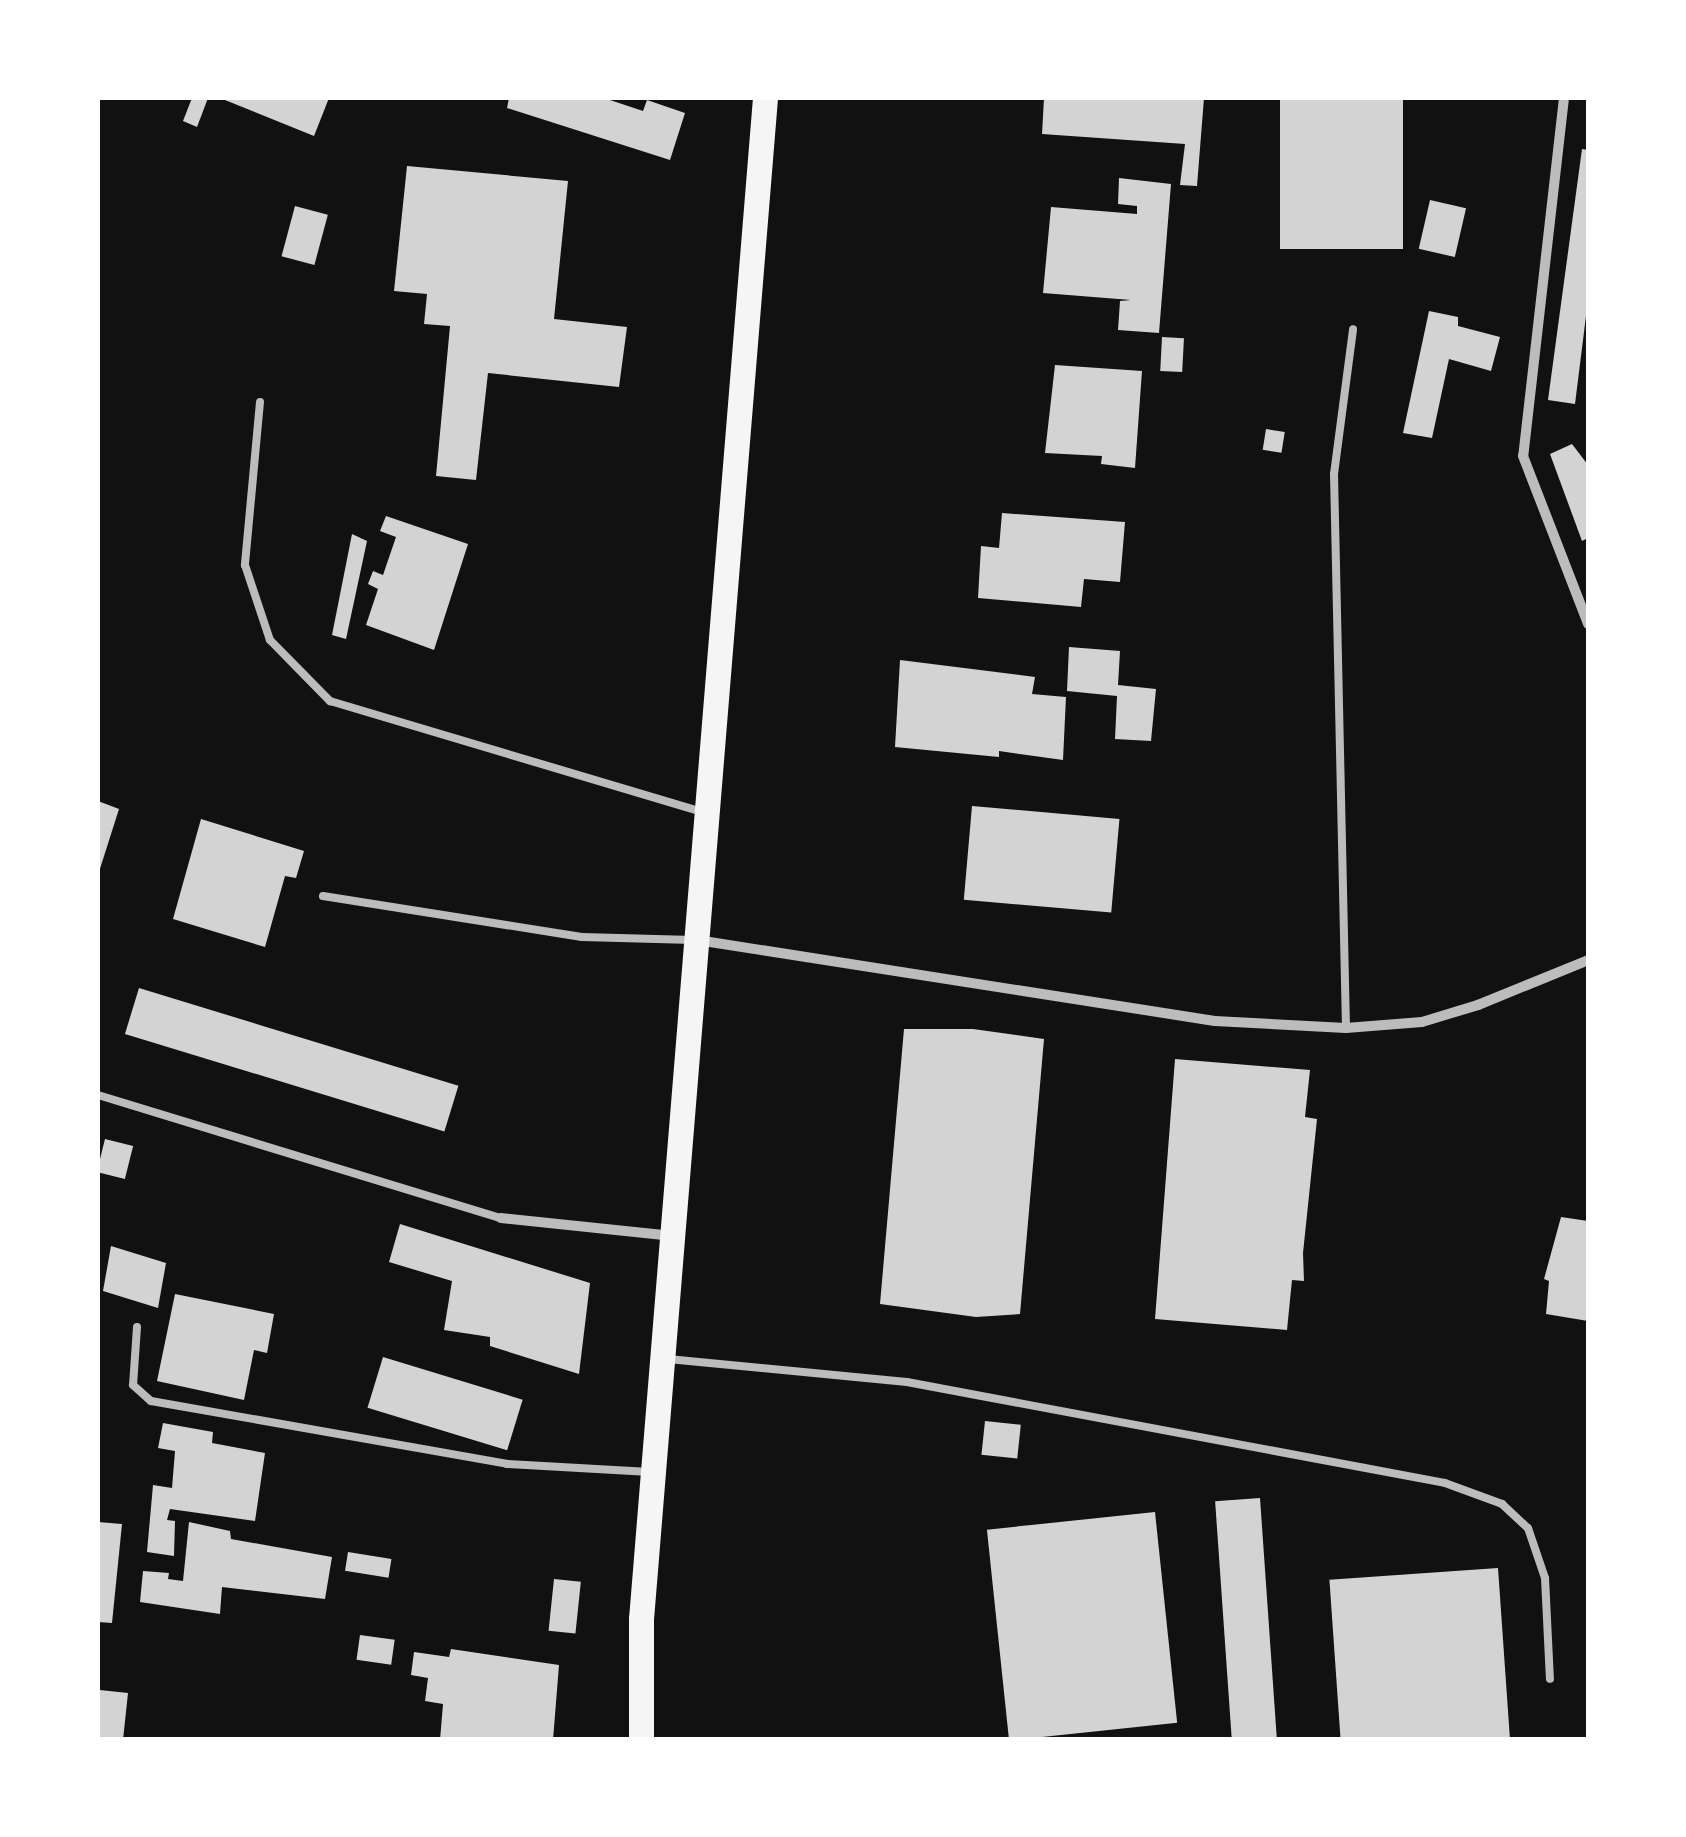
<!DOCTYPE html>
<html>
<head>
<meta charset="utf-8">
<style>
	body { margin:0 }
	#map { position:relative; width:1686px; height:1837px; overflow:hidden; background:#111; font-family:Rubik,sans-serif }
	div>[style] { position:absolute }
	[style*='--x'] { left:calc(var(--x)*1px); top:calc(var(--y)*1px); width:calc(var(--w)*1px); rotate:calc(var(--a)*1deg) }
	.building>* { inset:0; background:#d3d3d3; transform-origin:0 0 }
	.service>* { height:8px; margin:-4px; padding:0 4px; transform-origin:4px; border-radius:4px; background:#bcbcbc }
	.minor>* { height:10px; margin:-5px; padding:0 5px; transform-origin:5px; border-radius:5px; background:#bcbcbc }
	.primary>* { height:25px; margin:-12.5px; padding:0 12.5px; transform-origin:12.5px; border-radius:12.5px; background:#f5f5f5 }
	span { translate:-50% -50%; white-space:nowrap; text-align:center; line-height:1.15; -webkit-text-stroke:10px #fff; paint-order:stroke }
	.frame { position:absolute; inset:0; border:100px solid #fff; pointer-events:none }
</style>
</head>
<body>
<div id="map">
	<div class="building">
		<i style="clip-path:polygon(192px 98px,208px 98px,197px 127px,183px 121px)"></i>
		<i style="clip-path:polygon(220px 98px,329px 98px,314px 136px)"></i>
		<i style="clip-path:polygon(509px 98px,604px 98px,643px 111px,647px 100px,685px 113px,670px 160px,507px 108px)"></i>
		<i style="clip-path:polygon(1044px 98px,1204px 98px,1197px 186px,1180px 185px,1185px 144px,1042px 134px)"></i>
		<i style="left:1280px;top:98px;width:123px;height:151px"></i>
		<i style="clip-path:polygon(1582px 149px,1588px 150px,1588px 300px,1575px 404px,1548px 400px)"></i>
		<i style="clip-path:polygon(407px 166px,568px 181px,554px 319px,627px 327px,619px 387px,488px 373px,476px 480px,436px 476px,450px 326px,424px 324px,427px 294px,394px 291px)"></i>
		<i style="clip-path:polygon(1119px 178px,1171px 184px,1159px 333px,1118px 330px,1120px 301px,1131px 300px,1043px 293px,1051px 207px,1137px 214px,1137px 206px,1118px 204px)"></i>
		<i style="left:1430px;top:200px;width:37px;height:50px;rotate:13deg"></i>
		<i style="left:295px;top:206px;width:34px;height:52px;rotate:15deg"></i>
		<i style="clip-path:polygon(1429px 311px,1458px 317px,1458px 326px,1500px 337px,1491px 371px,1449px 359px,1432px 438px,1403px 433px)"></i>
		<i style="left:1162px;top:337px;width:22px;height:34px;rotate:3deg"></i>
		<i style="clip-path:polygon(1055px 365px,1142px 371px,1135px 468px,1101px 464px,1102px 456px,1045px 453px)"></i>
		<i style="left:1266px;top:429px;width:19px;height:21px;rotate:9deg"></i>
		<i style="clip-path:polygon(1572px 444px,1588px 465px,1588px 538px,1582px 541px,1550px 454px)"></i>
		<i style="clip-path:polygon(1002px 513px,1125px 522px,1120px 582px,1084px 579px,1081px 607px,978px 598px,981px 546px,999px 548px)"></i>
		<i style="clip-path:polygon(386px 516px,468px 544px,434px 650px,366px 625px,378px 589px,368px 584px,373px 571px,383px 575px,396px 537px,380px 531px)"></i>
		<i style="clip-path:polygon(352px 534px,367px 541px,346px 639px,332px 635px)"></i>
		<i style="clip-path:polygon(1069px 647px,1120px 651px,1118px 685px,1156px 689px,1151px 741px,1115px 739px,1117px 696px,1067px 691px)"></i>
		<i style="clip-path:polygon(900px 660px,1035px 677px,1032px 694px,1066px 697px,1063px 760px,999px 751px,999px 757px,895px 747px)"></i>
		<i style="clip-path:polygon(98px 801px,119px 809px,98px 875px)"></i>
		<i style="left:972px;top:806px;width:148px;height:94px;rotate:5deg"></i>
		<i style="clip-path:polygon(201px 819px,304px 851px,296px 878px,285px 876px,265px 947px,173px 919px)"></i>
		<i style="left:139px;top:988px;width:334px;height:48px;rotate:17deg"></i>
		<i style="clip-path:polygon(904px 1029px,973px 1029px,1044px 1039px,1020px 1314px,976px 1317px,880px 1304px)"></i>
		<i style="clip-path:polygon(1175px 1059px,1310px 1070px,1305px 1117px,1317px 1119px,1303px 1253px,1304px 1281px,1292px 1280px,1287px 1330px,1155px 1319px)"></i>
		<i style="left:105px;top:1139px;width:29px;height:34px;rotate:14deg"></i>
		<i style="clip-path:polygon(1561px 1217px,1588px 1221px,1588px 1321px,1546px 1314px,1549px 1281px,1544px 1279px)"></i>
		<i style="clip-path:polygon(400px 1224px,590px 1283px,579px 1374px,490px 1346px,490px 1337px,444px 1330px,452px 1281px,389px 1262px)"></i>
		<i style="clip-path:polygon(111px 1246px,166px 1263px,158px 1308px,103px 1291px)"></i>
		<i style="clip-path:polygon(175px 1294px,274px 1314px,267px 1353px,254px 1350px,244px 1400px,157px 1381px)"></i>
		<i style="left:383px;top:1357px;width:146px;height:53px;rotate:17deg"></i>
		<i style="left:985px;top:1421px;width:36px;height:34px;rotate:6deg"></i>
		<i style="clip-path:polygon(163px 1423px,213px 1432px,212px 1443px,265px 1453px,255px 1521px,170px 1509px,167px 1520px,175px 1521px,174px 1556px,147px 1552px,153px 1485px,172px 1488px,175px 1451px,158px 1448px)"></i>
		<i style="left:1260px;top:1498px;width:243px;height:45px;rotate:86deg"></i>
		<i style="left:1155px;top:1512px;width:212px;height:169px;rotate:84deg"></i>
		<i style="clip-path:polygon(98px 1522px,122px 1524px,112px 1623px,98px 1622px)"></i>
		<i style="clip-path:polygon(189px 1522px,230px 1531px,231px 1539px,332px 1557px,325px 1599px,222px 1587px,220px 1614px,140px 1602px,143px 1571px,169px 1573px,168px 1579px,183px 1581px)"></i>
		<i style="left:348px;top:1552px;width:44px;height:19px;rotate:9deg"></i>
		<i style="left:1498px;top:1568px;width:172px;height:169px;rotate:86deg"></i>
		<i style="left:554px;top:1579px;width:27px;height:52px;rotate:6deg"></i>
		<i style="left:360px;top:1635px;width:35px;height:25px;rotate:8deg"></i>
		<i style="clip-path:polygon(451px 1649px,559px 1665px,553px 1740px,440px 1740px,443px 1704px,425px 1701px,428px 1678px,411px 1675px,414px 1652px,449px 1657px)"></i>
		<i style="clip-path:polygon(100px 1690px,128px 1693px,123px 1740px,98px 1740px)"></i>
	</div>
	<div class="service">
		<i style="--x:260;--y:402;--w:164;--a:95.3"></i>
		<i style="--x:245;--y:565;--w:79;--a:71.6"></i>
		<i style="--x:270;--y:640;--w:86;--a:45.5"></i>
		<i style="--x:330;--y:701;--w:389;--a:16.6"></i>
		<i style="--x:323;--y:896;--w:262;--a:9"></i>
		<i style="--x:582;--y:937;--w:111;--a:1.5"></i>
		<i style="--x:1346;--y:1028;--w:554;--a:-91.24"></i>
		<i style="--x:1334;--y:474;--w:146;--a:-82.5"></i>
		<i style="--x:98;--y:1095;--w:421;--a:17"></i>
		<i style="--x:137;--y:1327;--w:58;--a:93.9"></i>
		<i style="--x:133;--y:1385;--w:24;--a:42"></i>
		<i style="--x:151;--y:1401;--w:362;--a:10"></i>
		<i style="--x:507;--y:1464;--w:143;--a:3.2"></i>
		<i style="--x:668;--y:1359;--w:240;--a:5.5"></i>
		<i style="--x:907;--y:1382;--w:547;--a:10.63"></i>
		<i style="--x:1445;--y:1483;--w:61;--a:20.2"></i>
		<i style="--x:1502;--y:1504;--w:35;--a:43"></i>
		<i style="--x:1528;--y:1528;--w:53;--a:71.2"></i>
		<i style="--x:1545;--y:1578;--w:101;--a:87.2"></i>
	</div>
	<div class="minor">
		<i style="--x:1564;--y:98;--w:360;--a:96.5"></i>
		<i style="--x:1523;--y:456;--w:180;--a:68.8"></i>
		<i style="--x:697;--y:940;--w:524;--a:8.89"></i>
		<i style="--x:1215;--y:1021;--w:131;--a:3.1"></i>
		<i style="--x:1346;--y:1028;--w:76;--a:-4.5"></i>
		<i style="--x:1422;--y:1022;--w:59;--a:-16.9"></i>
		<i style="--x:1478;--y:1005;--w:119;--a:-22.2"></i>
		<i style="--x:501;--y:1218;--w:173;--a:6"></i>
	</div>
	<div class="primary">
		<i style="--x:641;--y:1740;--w:121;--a:-90"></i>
		<i style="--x:641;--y:1619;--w:1526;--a:-85.34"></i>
	</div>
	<div class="frame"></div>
</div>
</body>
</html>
